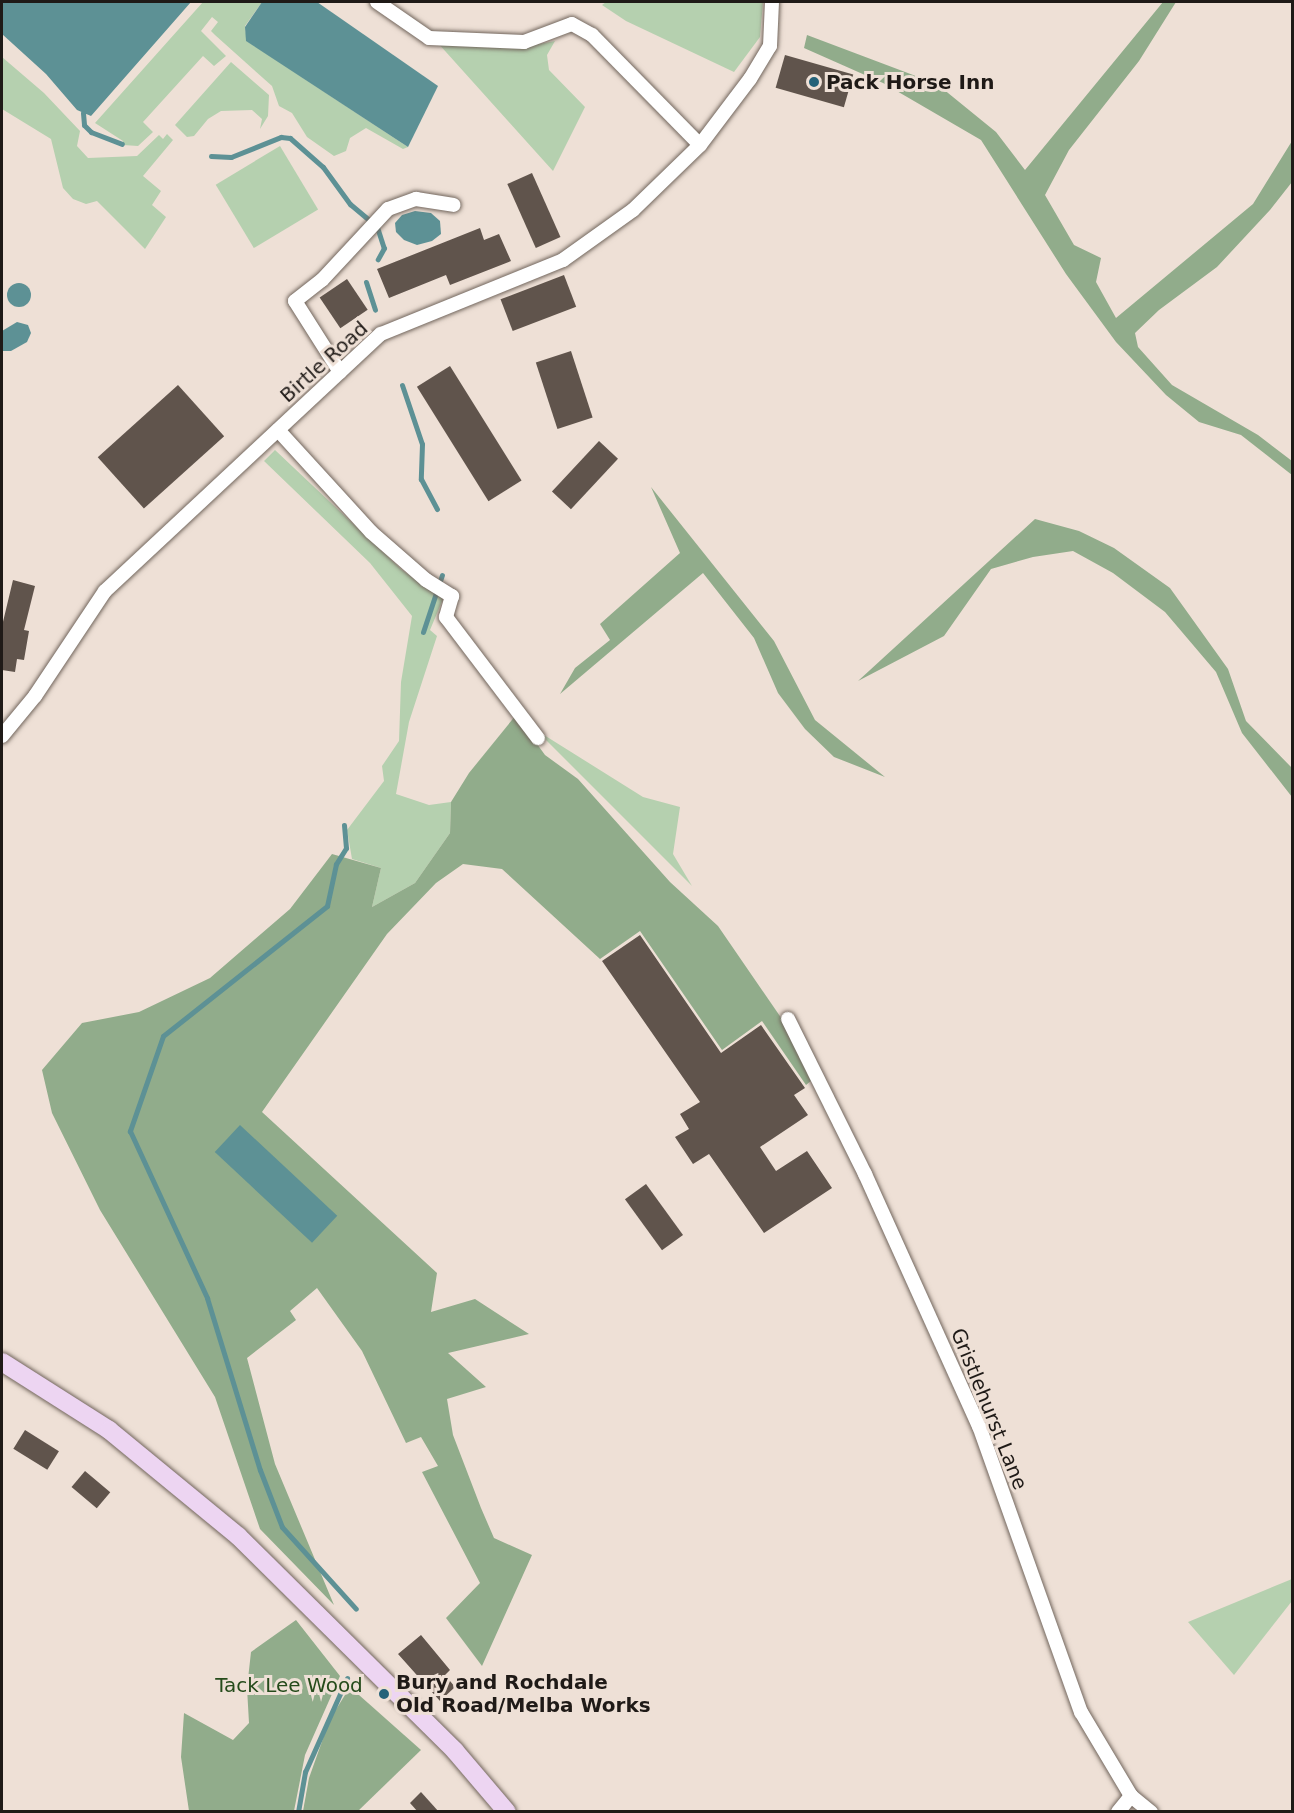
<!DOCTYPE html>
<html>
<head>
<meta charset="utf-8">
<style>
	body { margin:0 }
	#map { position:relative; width:1294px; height:1813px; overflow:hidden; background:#eee0d6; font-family:"DejaVu Sans",sans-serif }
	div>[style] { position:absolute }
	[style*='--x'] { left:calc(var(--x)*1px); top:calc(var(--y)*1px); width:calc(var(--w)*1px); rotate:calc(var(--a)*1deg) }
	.green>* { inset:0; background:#b5d0af; transform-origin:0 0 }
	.forest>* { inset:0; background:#91ac8b }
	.water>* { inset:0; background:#5d9195; transform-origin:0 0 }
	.round { border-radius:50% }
	.stream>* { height:5px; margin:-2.5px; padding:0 2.5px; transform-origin:2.5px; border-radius:2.5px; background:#5d9195 }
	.building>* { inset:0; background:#60544c; transform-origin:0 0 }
	.roads { filter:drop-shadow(0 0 2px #72665d) drop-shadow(0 0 2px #72665d) }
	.street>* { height:14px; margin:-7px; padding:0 7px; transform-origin:7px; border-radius:7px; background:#fff }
	.secondary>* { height:18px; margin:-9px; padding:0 9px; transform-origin:9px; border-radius:9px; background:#edd5f2 }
	.dots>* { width:16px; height:16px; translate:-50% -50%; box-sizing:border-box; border:3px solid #eee0d6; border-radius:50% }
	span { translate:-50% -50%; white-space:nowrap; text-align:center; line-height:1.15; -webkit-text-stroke:6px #eee0d6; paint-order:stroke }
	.poi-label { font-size:20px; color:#1f1a17; font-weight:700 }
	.left { translate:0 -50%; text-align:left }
	.street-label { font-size:20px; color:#1f1a17 }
	.park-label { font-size:20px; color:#254b1b }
	.frame { position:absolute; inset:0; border:3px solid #1f1a17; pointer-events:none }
</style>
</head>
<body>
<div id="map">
	<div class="green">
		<i style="clip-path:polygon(203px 2px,262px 2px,245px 26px,247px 41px,408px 147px,403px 149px,366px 128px,350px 138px,346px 151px,334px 156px,307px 137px,292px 113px,279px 106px,272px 86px,215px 35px,211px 31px,218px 22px,212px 17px,201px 31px,226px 56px,214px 66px,203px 56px,143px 122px,153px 132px,138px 146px,123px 145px,123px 141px,95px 123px)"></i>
		<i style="clip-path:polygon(606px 2px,763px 2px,760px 37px,734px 72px,626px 21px,602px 5px)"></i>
		<i style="clip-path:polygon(555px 41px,547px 55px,549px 70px,585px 107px,553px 171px,437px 42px,523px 47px)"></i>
		<i style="clip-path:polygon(2px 57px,44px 93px,80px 131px,77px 146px,88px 158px,137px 156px,159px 135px,163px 139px,167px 134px,173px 140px,143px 176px,161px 191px,152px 205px,166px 217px,145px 249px,97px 201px,86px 204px,73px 199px,63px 188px,51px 139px,2px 109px)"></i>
		<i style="clip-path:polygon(231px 62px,269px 95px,268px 116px,260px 129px,262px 119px,252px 110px,221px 111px,208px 119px,194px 136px,187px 137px,175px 125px)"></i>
		<i style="left:280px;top:146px;width:74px;height:75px;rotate:59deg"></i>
		<i style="clip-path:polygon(275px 450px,402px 570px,443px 599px,430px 630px,437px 636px,409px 722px,396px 794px,429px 805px,451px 802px,450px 833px,415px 883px,372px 907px,381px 868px,352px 859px,347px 830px,384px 781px,382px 766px,399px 741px,401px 682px,412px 616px,370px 563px,264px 461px)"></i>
		<i style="clip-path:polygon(536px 730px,643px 797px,680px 807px,673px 854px,692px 886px)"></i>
		<i style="clip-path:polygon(1292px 1579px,1292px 1601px,1234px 1675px,1188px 1622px)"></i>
	</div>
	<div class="forest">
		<i style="clip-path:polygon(1163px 2px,1176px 2px,1139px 61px,1069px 150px,1045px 195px,1074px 245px,1101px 258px,1096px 282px,1116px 318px,1253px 204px,1292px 141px,1292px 182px,1270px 210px,1217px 267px,1159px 310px,1135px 333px,1138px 347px,1172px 385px,1258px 435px,1292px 461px,1292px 475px,1241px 435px,1199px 422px,1166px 395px,1116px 342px,1066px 274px,981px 140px,883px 83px,804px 48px,807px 35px,937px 84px,996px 132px,1025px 170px)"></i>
		<i style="clip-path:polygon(651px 487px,774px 641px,815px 720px,885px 777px,834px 757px,805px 729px,778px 693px,754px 638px,703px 573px,560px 694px,575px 668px,610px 640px,600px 624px,680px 553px)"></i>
		<i style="clip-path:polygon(1035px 519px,1079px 531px,1114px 548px,1170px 588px,1228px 669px,1246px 721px,1292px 768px,1292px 797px,1242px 733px,1216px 672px,1165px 612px,1113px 573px,1073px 551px,1033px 557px,991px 569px,944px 636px,858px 681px)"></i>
		<i style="clip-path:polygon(516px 715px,545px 755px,578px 779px,670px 882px,718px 926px,784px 1022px,812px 1080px,806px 1085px,762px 1021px,722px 1050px,640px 931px,600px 959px,502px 869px,463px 864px,436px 883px,387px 934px,262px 1112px,437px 1273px,431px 1312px,475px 1299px,529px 1334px,448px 1353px,486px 1387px,447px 1399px,453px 1435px,481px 1508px,494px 1538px,532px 1555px,482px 1666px,446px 1618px,480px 1583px,422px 1472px,438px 1466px,421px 1437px,406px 1443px,362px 1351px,317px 1288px,290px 1311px,296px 1320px,247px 1358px,275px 1464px,334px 1605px,260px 1529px,215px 1397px,100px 1210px,52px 1113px,42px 1070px,82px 1023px,139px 1012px,210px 978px,290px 909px,332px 854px,381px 868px,372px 907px,415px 883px,450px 833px,451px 802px,469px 773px)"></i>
		<i style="clip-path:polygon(296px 1620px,340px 1676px,305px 1755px,294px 1811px,189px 1811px,181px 1757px,184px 1713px,233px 1740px,249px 1723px,247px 1688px,251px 1652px)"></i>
		<i style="clip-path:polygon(350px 1687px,421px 1750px,358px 1811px,303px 1811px,309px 1778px,330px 1719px)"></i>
	</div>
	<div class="water">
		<i style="clip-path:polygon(2px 2px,191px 2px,91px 116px,77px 110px,46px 74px,2px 34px)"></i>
		<i style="clip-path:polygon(262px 2px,317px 2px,438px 86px,408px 147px,246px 41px,245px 27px)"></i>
		<i style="clip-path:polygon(415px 211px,431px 213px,440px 221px,441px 234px,432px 241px,417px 245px,404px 240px,396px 232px,395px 223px,402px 215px)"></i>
		<i class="round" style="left:7px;top:283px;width:24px;height:24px"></i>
		<i style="clip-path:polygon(17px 322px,28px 325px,31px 333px,27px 342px,11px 351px,2px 351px,2px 331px)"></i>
		<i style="left:240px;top:1125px;width:133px;height:37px;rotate:43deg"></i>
	</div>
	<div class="stream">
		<i style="--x:83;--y:113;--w:12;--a:85"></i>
		<i style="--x:84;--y:125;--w:10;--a:45"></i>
		<i style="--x:91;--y:132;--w:33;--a:21"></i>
		<i style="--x:211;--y:156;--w:20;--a:3"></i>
		<i style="--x:231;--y:157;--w:54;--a:-21.8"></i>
		<i style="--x:281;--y:137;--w:9;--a:6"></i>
		<i style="--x:290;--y:138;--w:44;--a:41.3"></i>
		<i style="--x:323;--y:167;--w:46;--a:53.9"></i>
		<i style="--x:350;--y:204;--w:35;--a:40"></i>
		<i style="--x:377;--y:227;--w:22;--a:72"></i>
		<i style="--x:384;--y:248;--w:13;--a:119"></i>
		<i style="--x:366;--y:282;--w:29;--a:72"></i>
		<i style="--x:402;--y:385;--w:62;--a:71.3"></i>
		<i style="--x:422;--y:444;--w:35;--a:92"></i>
		<i style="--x:421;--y:479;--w:34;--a:62"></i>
		<i style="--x:423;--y:632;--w:60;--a:-71.6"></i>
		<i style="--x:344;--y:825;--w:23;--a:85"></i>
		<i style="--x:346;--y:848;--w:19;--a:122"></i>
		<i style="--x:336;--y:864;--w:43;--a:102.1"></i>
		<i style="--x:327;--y:906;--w:209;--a:141.6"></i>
		<i style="--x:163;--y:1036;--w:101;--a:109.2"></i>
		<i style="--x:130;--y:1131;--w:184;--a:65.2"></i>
		<i style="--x:207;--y:1298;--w:180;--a:72.9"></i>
		<i style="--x:260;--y:1470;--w:61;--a:68.9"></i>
		<i style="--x:282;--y:1527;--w:110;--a:47.9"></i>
		<i style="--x:298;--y:1812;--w:41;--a:-80.1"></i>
		<i style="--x:305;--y:1772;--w:103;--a:-65.9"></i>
	</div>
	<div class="building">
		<i style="left:785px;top:55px;width:71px;height:34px;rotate:16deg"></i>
		<i style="left:532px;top:173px;width:70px;height:27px;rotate:66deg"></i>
		<i style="clip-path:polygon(480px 228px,484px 240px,499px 234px,511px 261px,450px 285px,446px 275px,389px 298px,377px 269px)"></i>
		<i style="left:564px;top:275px;width:34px;height:68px;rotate:69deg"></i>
		<i style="left:347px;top:279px;width:37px;height:33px;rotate:56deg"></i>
		<i style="left:571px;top:351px;width:70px;height:37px;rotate:72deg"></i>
		<i style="left:450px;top:366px;width:135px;height:39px;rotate:58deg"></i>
		<i style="left:178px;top:385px;width:69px;height:108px;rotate:48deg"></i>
		<i style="left:599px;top:441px;width:26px;height:69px;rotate:43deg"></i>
		<i style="clip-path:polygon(13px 580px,35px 586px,24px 630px,29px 631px,24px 660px,17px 659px,15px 672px,2px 670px,2px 626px)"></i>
		<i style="clip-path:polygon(640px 935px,721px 1053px,761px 1025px,805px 1088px,794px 1095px,808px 1115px,760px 1147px,776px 1171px,807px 1151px,832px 1188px,764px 1233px,709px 1154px,693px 1164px,675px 1137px,689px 1129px,680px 1114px,700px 1102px,602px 961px)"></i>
		<i style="left:646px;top:1184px;width:63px;height:26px;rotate:54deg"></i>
		<i style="left:25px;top:1430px;width:40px;height:22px;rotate:32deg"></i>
		<i style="left:85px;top:1471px;width:33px;height:21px;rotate:40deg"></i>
		<i style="clip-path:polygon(421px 1635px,450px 1670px,445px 1675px,455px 1687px,440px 1701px,398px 1654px)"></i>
		<i style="clip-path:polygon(421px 1792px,439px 1812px,418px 1812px,410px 1803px)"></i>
	</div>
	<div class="roads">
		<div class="street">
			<i style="--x:377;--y:2;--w:63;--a:34.7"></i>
			<i style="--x:429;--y:38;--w:95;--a:2.4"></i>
			<i style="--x:524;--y:42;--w:51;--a:-20.6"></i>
			<i style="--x:572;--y:24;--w:23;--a:29"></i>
			<i style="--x:592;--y:35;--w:154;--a:45.5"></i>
			<i style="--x:340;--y:372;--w:84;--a:-122.4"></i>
			<i style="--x:295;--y:301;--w:34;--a:-38"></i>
			<i style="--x:322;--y:280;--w:97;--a:-47.1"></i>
			<i style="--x:388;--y:209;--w:30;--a:-20"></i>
			<i style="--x:416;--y:199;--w:38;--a:9"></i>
			<i style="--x:278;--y:430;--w:138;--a:47.6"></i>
			<i style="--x:371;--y:532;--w:73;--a:41.1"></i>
			<i style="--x:426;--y:580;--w:31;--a:32"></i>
			<i style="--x:452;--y:596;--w:22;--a:106"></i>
			<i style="--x:446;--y:617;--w:152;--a:52.8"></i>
			<i style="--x:2;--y:736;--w:52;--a:-50.5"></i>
			<i style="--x:35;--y:696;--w:126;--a:-56.3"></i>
			<i style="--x:105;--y:591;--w:377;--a:-43"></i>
			<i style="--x:381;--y:334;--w:196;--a:-22.1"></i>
			<i style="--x:563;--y:260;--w:86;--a:-35.5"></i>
			<i style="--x:633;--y:210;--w:93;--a:-44.1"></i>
			<i style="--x:700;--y:145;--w:83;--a:-52.9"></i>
			<i style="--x:750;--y:79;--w:39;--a:-59"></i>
			<i style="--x:770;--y:46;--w:44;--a:-87.4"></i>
			<i style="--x:788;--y:1019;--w:173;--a:63.6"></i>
			<i style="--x:865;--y:1174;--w:277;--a:65.7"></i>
			<i style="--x:979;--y:1426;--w:304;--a:70.4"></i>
			<i style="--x:1081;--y:1712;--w:98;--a:59.2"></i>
			<i style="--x:1131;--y:1796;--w:26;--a:39"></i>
			<i style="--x:1118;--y:1812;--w:21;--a:-51"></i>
		</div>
		<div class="secondary">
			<i style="--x:2;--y:1362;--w:127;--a:32.4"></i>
			<i style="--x:109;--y:1430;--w:167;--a:39.4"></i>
			<i style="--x:238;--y:1536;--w:305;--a:44.7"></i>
			<i style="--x:455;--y:1751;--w:80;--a:49.6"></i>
		</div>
	</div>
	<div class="dots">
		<i style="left:814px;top:82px;background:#246279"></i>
		<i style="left:384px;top:1694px;background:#246279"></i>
	</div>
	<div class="poi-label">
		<span class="left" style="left:826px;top:82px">Pack Horse Inn</span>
		<span class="left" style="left:396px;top:1694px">Bury and Rochdale<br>Old Road/Melba Works</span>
	</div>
	<div class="street-label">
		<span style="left:324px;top:362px;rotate:-42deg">Birtle Road</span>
		<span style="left:989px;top:1409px;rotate:68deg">Gristlehurst Lane</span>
	</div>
	<div class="park-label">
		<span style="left:289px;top:1685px">Tack Lee Wood</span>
	</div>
	<div class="frame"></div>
</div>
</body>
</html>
